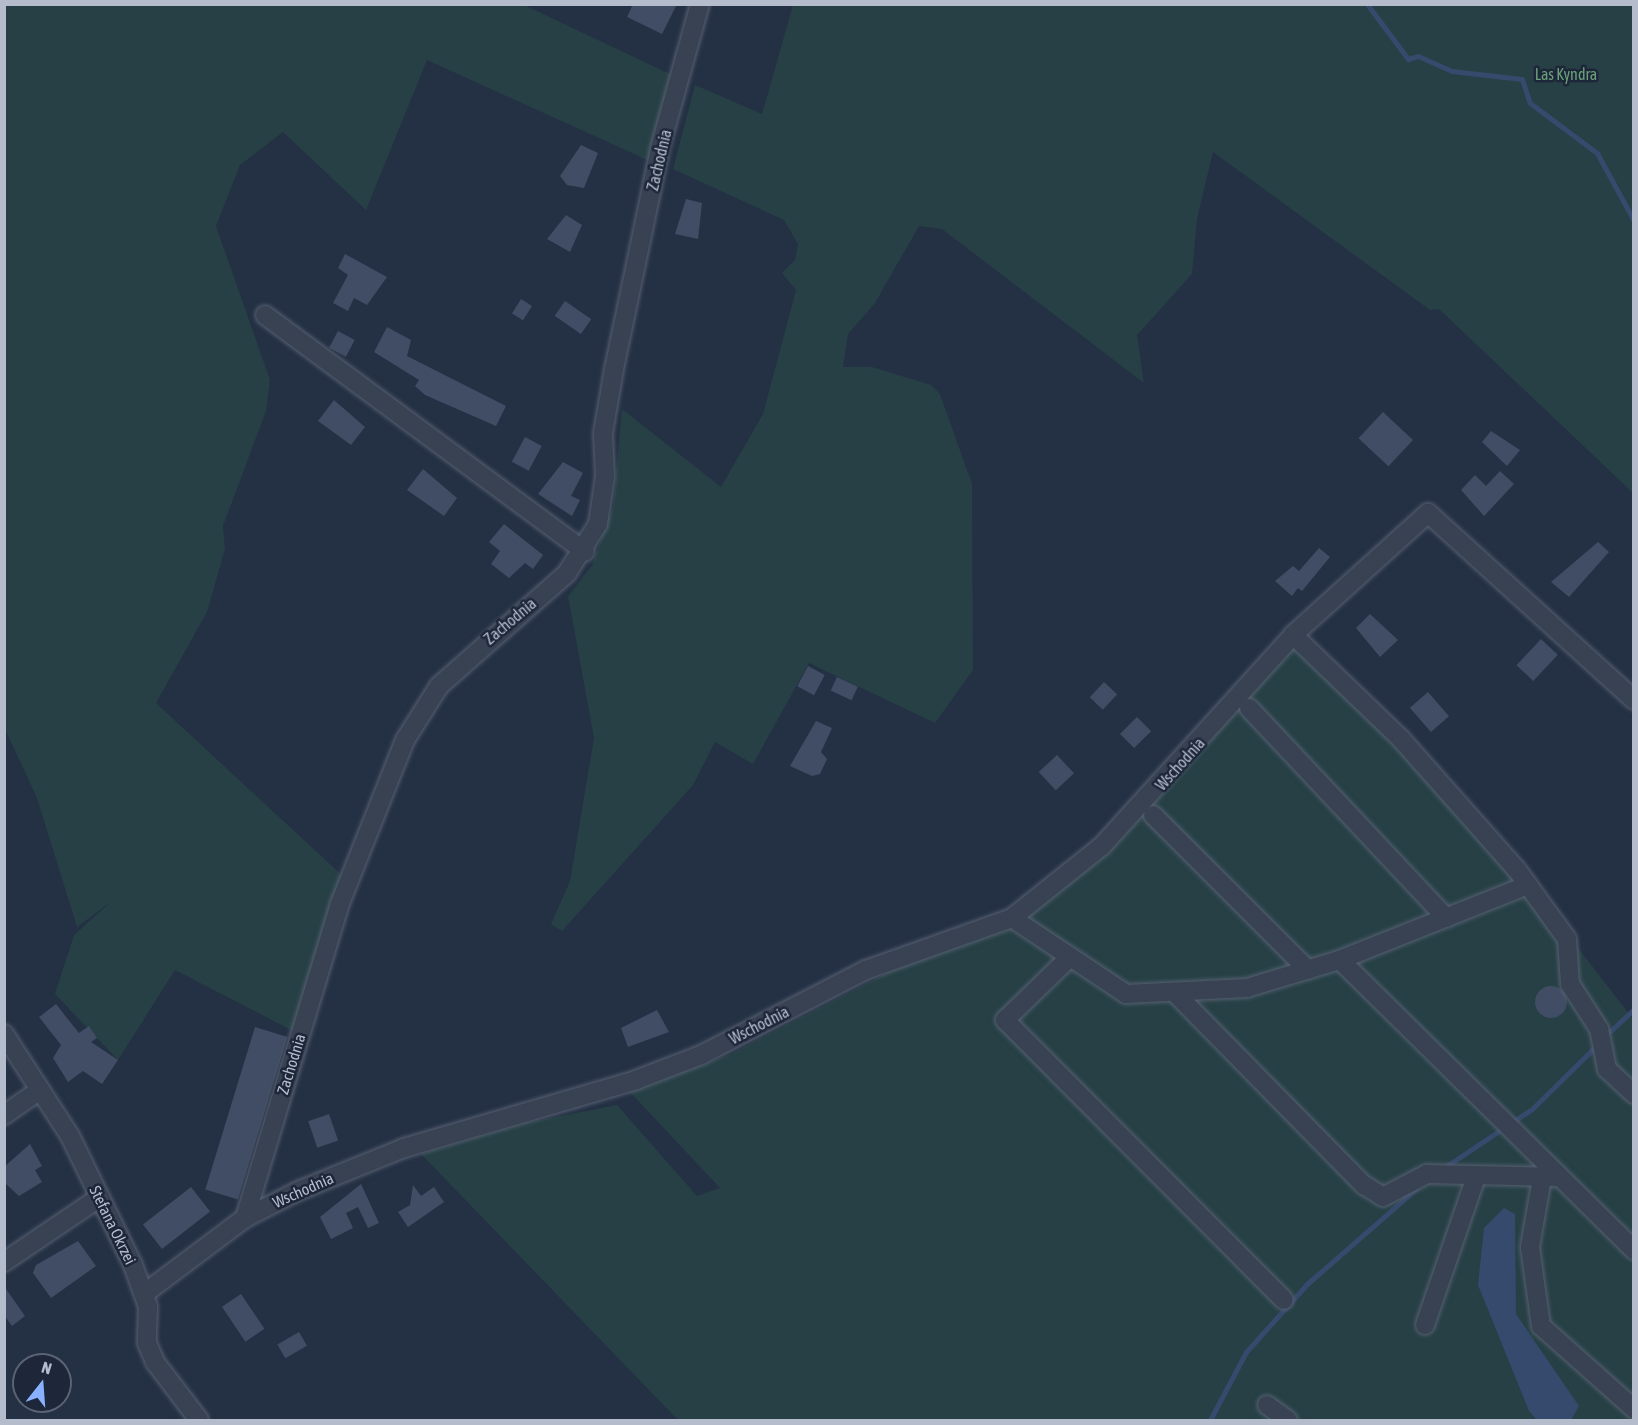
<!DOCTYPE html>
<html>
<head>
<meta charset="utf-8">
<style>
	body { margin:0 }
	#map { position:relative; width:1638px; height:1425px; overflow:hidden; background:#243044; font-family:"Asap Condensed",sans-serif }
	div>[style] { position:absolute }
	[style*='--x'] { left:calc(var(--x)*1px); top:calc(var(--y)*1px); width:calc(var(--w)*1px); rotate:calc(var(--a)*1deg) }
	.green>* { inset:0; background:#264045 }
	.water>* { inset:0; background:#364a6d }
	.stream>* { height:5px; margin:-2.5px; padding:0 2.5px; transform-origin:2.5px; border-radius:2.5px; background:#364a6d }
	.building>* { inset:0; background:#404d64; transform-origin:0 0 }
	.round { border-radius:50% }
	.roads { filter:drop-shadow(0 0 2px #566071) drop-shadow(0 0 2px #566071) }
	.minor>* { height:18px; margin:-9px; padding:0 9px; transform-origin:9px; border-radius:9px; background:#384253 }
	span { translate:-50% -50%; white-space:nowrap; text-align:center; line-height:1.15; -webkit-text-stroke:5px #1d2739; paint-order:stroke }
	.park-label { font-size:16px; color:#6aa079 }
	.street-label { font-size:16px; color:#b5bdcd }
	.frame { position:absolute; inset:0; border:6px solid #b5bdcd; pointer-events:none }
	.north { position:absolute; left:12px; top:1353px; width:60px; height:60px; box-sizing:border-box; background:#1d2739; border:2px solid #5a6374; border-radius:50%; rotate:17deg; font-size:16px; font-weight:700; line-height:24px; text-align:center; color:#b5bdcd }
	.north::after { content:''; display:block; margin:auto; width:21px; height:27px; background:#89b1ff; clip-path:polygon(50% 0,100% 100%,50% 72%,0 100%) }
</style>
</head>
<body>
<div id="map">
	<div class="green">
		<i style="clip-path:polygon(5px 5px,524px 5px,674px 76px,654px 163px,427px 60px,366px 210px,283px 132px,240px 165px,216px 226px,270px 380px,266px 411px,223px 526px,225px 549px,207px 612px,156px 703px,346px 879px,295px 1032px,175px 970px,118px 1060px,55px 994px,74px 935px,112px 901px,77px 927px,37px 798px,5px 729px)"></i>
		<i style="clip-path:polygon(793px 5px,1633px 5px,1633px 493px,1439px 309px,1430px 310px,1213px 152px,1197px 219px,1192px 274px,1137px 335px,1144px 383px,942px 229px,919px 226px,875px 303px,848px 334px,843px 367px,872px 367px,931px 385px,940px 394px,972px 484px,973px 670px,935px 723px,809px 663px,753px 764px,715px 742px,693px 785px,562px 931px,551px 924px,570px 881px,594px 738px,568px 596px,592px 565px,613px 506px,622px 409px,721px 487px,763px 414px,796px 290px,782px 273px,795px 260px,798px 244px,784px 220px,673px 169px,695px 85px,762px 114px)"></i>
		<i style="clip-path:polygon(1302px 633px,1568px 935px,1633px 1019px,1633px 1420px,678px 1420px,421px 1154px,525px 1123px,617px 1105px,697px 1196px,720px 1188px,630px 1092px,729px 1055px,916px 958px,984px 932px,1098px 858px,1171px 786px)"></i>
	</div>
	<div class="water">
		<i style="clip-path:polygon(1504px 1208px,1515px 1214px,1516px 1314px,1579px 1406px,1571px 1420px,1537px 1420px,1529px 1411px,1478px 1285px,1484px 1228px)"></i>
	</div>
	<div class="stream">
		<i style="--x:1367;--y:4;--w:69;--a:53.3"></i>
		<i style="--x:1408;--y:59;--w:10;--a:-17"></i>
		<i style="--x:1418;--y:56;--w:37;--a:24"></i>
		<i style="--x:1452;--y:71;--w:70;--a:6.5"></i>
		<i style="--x:1522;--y:79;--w:25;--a:72"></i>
		<i style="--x:1530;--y:103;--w:84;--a:36.7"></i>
		<i style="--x:1597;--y:153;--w:77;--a:61.4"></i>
		<i style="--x:1604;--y:1037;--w:41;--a:-43"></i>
		<i style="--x:1442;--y:1169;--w:108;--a:-33.7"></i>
		<i style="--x:1532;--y:1109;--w:93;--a:-44.6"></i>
		<i style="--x:1210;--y:1420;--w:77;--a:-62.1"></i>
		<i style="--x:1246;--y:1352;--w:91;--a:-48.1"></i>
		<i style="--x:1307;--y:1284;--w:145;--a:-41.1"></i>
	</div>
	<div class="building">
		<i style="clip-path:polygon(633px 4px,677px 4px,662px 34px,627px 17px)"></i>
		<i style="clip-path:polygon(581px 145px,598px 153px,584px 188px,567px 185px,560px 176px)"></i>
		<i style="clip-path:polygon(686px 199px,702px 203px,698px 239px,675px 234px)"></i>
		<i style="clip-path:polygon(566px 215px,582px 225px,570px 252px,547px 239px)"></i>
		<i style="clip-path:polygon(345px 254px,387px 277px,367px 305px,354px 298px,348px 311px,333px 303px,348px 275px,338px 268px)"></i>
		<i style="left:521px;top:299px;width:13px;height:17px;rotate:32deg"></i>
		<i style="left:565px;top:301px;width:32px;height:18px;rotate:35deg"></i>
		<i style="clip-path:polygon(387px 327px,411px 340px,407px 356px,506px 406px,496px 426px,425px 395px,415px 386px,419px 380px,374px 352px)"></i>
		<i style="left:338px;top:331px;width:19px;height:19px;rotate:28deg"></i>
		<i style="clip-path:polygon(334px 400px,365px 427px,351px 445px,318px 421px)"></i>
		<i style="left:1383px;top:412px;width:41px;height:36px;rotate:43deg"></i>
		<i style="clip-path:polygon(1491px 431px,1520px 450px,1507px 466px,1482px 442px)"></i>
		<i style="left:525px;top:437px;width:19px;height:28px;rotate:28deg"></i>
		<i style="clip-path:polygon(563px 462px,583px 473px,571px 496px,580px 500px,572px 516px,538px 494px)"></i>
		<i style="clip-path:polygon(423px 469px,457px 498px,444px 516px,407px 490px)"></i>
		<i style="clip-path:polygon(1500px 471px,1514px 484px,1484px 516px,1461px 490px,1475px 475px,1486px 486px)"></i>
		<i style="clip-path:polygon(504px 524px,543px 555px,533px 569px,525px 563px,509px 578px,491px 564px,500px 551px,489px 542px)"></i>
		<i style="clip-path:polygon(1598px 542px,1609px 552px,1569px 597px,1551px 582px)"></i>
		<i style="clip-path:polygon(1319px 548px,1330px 557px,1302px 591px,1298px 588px,1292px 596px,1275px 581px,1293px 566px,1299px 571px)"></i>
		<i style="clip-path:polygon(1370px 614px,1398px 640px,1380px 657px,1356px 628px)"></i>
		<i style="left:1541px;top:639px;width:23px;height:36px;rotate:43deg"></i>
		<i style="left:808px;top:666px;width:19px;height:23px;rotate:28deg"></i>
		<i style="left:837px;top:677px;width:23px;height:15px;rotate:25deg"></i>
		<i style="left:1104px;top:682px;width:18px;height:21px;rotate:43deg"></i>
		<i style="left:1428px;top:692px;width:32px;height:24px;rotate:49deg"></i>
		<i style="left:1137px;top:717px;width:20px;height:24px;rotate:45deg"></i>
		<i style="clip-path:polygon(816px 721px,832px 728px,821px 752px,827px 759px,820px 774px,812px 776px,790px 766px)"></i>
		<i style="left:1057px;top:755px;width:25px;height:25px;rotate:47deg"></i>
		<i class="round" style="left:1535px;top:986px;width:32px;height:32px"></i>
		<i style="clip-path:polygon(56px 1004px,79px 1033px,89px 1026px,97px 1038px,91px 1042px,118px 1060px,102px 1084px,83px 1071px,68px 1082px,53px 1058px,61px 1045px,39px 1017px)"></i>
		<i style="clip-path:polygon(657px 1010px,669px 1032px,628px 1047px,621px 1028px)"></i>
		<i style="left:255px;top:1027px;width:34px;height:170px;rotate:17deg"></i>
		<i style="left:329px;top:1114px;width:28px;height:22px;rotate:71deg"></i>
		<i style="clip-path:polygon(30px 1144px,42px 1166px,35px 1170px,42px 1182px,19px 1196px,6px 1184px,4px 1167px)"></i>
		<i style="clip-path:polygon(361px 1184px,379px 1223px,368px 1228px,358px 1207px,346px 1213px,353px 1228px,331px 1239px,320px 1217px)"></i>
		<i style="clip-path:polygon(413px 1185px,421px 1196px,434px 1187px,444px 1202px,408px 1227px,398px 1212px,410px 1205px)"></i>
		<i style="left:191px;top:1187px;width:31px;height:61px;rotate:52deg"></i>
		<i style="clip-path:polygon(78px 1241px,96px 1266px,51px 1298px,33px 1273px,36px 1265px)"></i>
		<i style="clip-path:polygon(4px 1286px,25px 1316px,12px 1326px,4px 1315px)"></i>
		<i style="left:241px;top:1294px;width:42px;height:23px;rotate:56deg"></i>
		<i style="left:299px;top:1332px;width:16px;height:25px;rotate:60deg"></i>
	</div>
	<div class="roads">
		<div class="minor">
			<i style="--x:265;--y:315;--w:398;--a:36.5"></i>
			<i style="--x:1293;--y:635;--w:150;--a:43.9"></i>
			<i style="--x:1401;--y:739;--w:175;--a:48.5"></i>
			<i style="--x:1517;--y:870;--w:85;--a:54.1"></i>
			<i style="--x:1567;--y:939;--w:45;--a:86.2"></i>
			<i style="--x:1570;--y:984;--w:54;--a:57.2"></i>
			<i style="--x:1599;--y:1029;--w:41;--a:78.7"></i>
			<i style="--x:1607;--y:1069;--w:37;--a:43"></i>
			<i style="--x:1249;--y:708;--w:288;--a:46.8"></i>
			<i style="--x:1153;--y:815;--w:219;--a:45"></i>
			<i style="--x:1528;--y:885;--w:202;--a:158.3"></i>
			<i style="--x:1340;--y:960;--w:413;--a:44.6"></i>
			<i style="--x:1012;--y:918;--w:137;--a:33.7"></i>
			<i style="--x:1126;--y:994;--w:121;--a:-2.8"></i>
			<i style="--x:1247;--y:988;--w:97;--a:-16.8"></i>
			<i style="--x:1068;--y:959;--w:88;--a:135.9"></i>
			<i style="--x:1005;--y:1020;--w:395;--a:45.1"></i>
			<i style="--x:1177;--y:995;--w:267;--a:45.5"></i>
			<i style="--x:1364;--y:1185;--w:22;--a:32"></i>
			<i style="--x:1383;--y:1197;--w:50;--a:-27.6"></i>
			<i style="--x:1427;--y:1174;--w:133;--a:1.3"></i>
			<i style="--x:4;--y:1034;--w:121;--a:57.1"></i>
			<i style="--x:70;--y:1136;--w:144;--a:64"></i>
			<i style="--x:133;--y:1265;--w:45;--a:70.3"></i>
			<i style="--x:148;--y:1307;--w:36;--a:92"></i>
			<i style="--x:147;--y:1343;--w:21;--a:67"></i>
			<i style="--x:155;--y:1362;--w:73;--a:52.8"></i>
			<i style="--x:4;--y:1115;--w:44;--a:-34.8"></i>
			<i style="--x:1542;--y:1178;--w:70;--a:99.9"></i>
			<i style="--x:1530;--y:1247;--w:80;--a:82.1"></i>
			<i style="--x:1541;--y:1326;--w:125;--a:41.7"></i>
			<i style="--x:245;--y:1218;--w:326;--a:-73.2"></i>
			<i style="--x:339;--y:906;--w:179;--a:-68.3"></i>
			<i style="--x:405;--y:740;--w:64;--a:-57.8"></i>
			<i style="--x:439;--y:686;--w:171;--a:-41.4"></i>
			<i style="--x:567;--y:573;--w:58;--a:-57.7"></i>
			<i style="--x:598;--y:524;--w:49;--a:-81.7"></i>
			<i style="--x:605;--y:476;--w:43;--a:-92.7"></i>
			<i style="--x:603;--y:433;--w:65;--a:-80.2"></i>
			<i style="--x:614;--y:369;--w:226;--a:-78.2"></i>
			<i style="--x:660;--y:148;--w:149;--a:-74.5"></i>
			<i style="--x:4;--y:1262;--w:116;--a:-34.1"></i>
			<i style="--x:145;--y:1293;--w:125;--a:-36.9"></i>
			<i style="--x:245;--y:1218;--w:59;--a:-27"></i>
			<i style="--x:298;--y:1191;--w:114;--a:-22.1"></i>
			<i style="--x:404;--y:1148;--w:242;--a:-16.3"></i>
			<i style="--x:636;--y:1080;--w:70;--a:-21"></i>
			<i style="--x:701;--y:1055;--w:186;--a:-27.3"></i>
			<i style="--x:866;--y:970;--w:155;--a:-19.6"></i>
			<i style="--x:1012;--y:918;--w:115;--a:-38.7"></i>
			<i style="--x:1102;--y:846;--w:285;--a:-47.8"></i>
			<i style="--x:1293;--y:635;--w:182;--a:-42.1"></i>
			<i style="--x:1428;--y:513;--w:278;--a:42.2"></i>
			<i style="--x:1425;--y:1325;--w:157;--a:-71"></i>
			<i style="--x:1267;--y:1405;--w:26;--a:36"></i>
		</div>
	</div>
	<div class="park-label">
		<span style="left:1566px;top:74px">Las Kyndra</span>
	</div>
	<div class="street-label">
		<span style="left:659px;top:160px;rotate:-77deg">Zachodnia</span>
		<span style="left:510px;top:621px;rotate:-40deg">Zachodnia</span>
		<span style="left:1180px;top:764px;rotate:-48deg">Wschodnia</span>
		<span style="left:759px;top:1025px;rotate:-27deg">Wschodnia</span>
		<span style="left:291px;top:1064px;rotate:-73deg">Zachodnia</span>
		<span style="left:303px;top:1190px;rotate:-24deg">Wschodnia</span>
		<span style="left:113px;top:1225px;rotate:64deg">Stefana Okrzei</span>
	</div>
	<div class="frame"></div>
	<div class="north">N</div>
</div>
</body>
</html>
